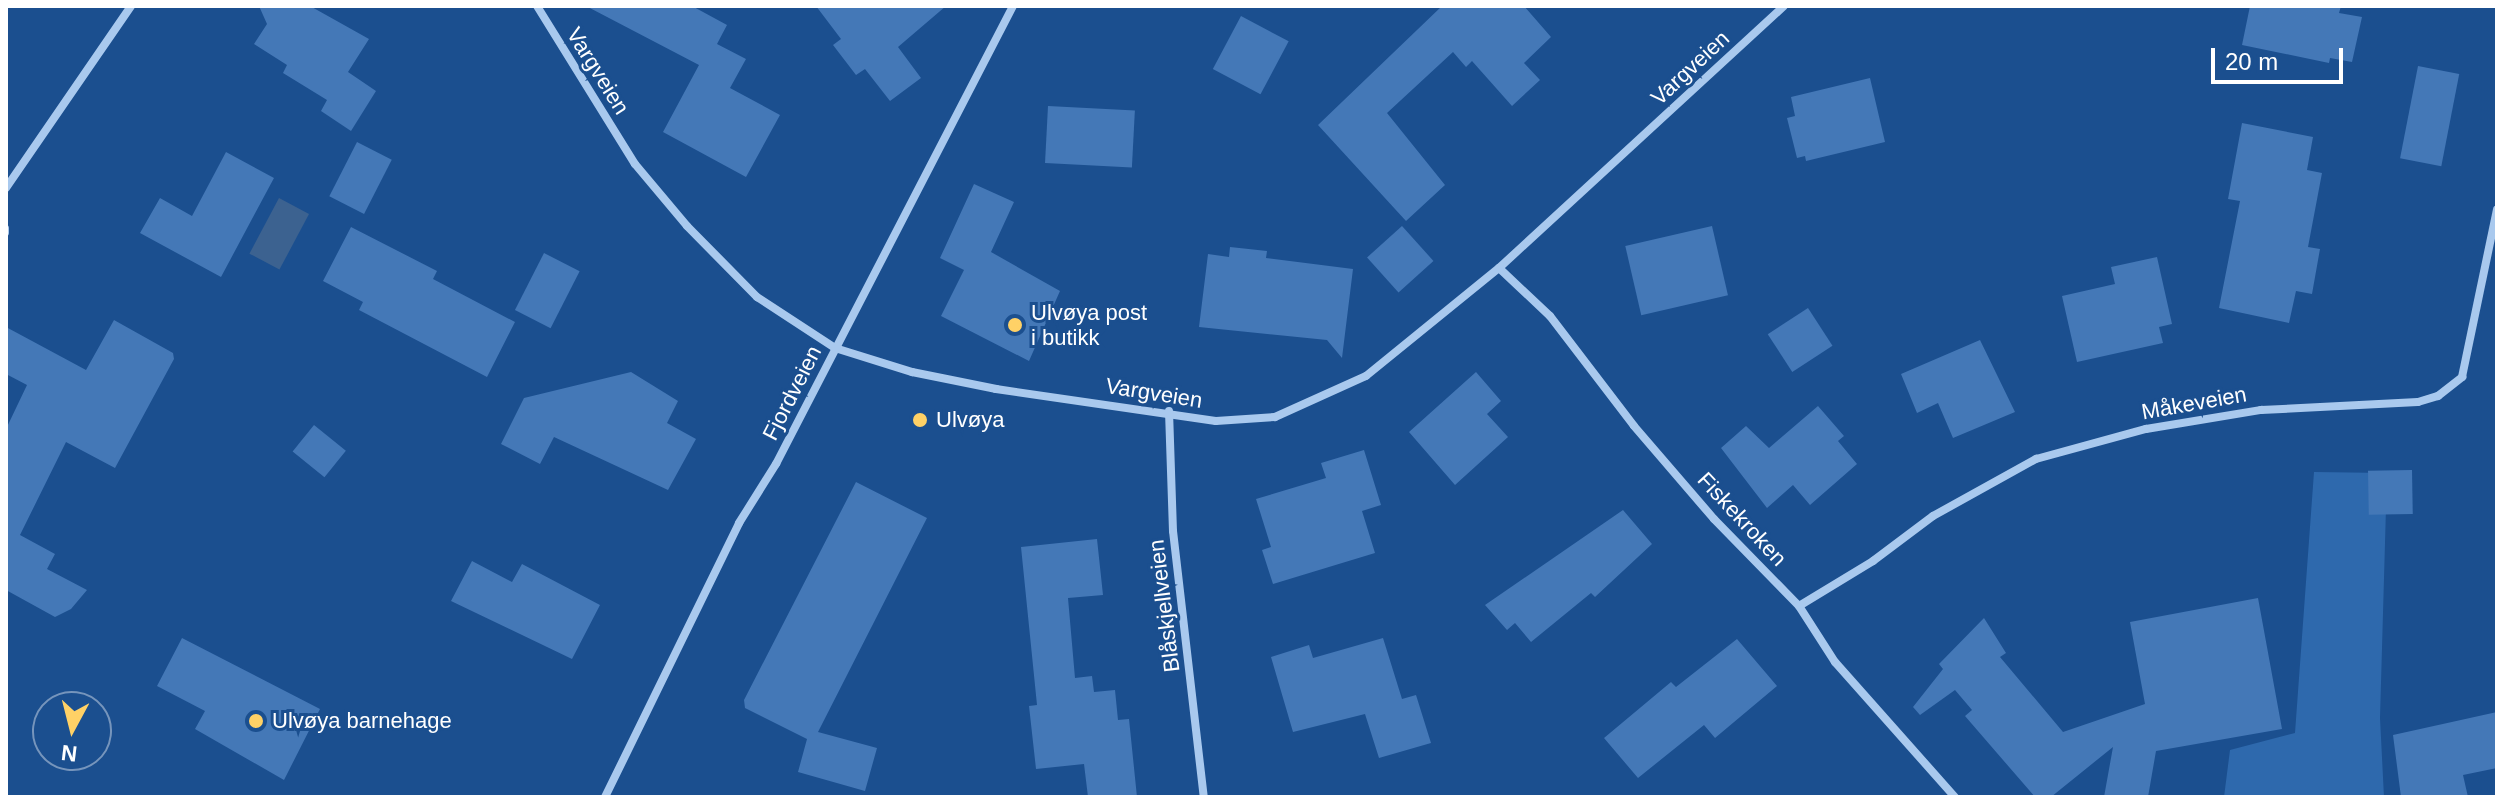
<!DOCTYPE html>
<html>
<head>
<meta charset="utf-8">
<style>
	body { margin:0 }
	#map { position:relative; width:2503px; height:803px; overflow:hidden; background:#1b4f8f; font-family:Arial,sans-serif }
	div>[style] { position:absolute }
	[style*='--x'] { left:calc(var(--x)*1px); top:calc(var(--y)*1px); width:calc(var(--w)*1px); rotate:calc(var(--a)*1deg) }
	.green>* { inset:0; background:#2e69ad }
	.water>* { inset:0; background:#3c6290; transform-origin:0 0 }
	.building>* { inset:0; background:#4478b7; transform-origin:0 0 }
	.lane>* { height:6px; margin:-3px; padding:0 3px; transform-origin:3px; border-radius:3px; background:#a9c9ee }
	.street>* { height:8px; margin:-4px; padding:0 4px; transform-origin:4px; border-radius:4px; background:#a9c9ee }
	.dots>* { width:22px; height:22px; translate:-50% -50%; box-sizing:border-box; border:4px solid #1b4f8f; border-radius:50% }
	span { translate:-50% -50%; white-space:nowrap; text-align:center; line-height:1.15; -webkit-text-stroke:6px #1b4f8f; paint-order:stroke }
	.street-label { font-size:22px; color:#fff }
	.poi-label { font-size:22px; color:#fff }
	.left { translate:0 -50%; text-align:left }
	.frame { position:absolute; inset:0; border:8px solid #fff; pointer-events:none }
	.north { position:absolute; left:32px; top:691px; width:80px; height:80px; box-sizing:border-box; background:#1b4f8f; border:2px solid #7695bc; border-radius:50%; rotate:187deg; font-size:22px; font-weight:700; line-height:32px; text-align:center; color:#fff }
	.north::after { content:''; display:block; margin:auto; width:28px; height:36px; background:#ffd166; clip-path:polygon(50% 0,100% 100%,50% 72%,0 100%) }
	.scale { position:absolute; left:2211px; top:48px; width:132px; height:36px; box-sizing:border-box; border:4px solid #fff; border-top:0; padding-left:10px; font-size:24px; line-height:28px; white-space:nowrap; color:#fff; -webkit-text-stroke:6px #1b4f8f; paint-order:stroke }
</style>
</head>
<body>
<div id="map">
	<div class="green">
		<i style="clip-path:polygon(2314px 472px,2387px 473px,2380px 718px,2384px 797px,2224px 797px,2230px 750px,2295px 733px)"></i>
	</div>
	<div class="water">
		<i style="left:279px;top:198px;width:34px;height:63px;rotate:28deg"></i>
	</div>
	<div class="building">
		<i style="clip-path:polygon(259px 6px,310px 6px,369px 39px,348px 72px,376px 91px,351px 131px,321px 111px,327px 100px,283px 73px,287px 65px,254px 44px,267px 24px)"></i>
		<i style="clip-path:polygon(586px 6px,692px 6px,727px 25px,717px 44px,746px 59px,730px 88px,780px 115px,746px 177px,663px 132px,699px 65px)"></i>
		<i style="clip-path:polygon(816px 6px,946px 6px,898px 47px,921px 78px,890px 101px,865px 69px,856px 75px,833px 45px,841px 39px)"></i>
		<i style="clip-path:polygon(1442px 6px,1524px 6px,1551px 37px,1524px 63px,1540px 80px,1512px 106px,1472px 61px,1466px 67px,1453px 52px,1387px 113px,1445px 185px,1406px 221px,1318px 125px)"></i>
		<i style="clip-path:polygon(2250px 6px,2341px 6px,2339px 13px,2362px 17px,2352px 62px,2330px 58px,2329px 63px,2242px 45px)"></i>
		<i style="left:1241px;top:16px;width:54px;height:60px;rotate:28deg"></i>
		<i style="left:2418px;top:66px;width:42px;height:94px;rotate:11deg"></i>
		<i style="clip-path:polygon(1870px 78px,1885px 142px,1806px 161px,1805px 156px,1797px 158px,1787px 118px,1795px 116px,1791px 97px)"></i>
		<i style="left:1048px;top:106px;width:87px;height:57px;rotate:3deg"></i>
		<i style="clip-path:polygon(2242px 123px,2313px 137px,2307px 170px,2322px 173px,2308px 247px,2320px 249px,2312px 294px,2296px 291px,2289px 323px,2219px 308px,2240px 201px,2228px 199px)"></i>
		<i style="left:357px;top:142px;width:39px;height:61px;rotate:27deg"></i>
		<i style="clip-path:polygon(226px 152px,274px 178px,221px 277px,140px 233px,160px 198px,192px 216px)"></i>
		<i style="clip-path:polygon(974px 184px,1014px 202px,991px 252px,1060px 291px,1029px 361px,941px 316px,964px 270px,940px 258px)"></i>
		<i style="left:1402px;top:226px;width:47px;height:47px;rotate:48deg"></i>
		<i style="left:1712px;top:226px;width:71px;height:89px;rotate:77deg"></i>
		<i style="clip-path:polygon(351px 227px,437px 271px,433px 279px,515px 322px,487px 377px,359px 310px,363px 302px,323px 281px)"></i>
		<i style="clip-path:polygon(1230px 247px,1267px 251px,1266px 258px,1353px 269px,1342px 358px,1327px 340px,1199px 327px,1208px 254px,1229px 257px)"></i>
		<i style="left:544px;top:253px;width:40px;height:64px;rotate:27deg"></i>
		<i style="clip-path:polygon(2157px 257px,2172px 324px,2159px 327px,2163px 343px,2077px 362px,2062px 296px,2115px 284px,2111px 267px)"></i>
		<i style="left:1808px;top:308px;width:45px;height:48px;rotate:57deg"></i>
		<i style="clip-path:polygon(114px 320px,173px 353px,174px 359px,115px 468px,66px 442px,20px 535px,55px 554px,47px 569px,87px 590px,71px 609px,55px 617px,6px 590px,6px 429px,27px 385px,6px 374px,6px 327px,86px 370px)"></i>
		<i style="clip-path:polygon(1980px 340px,2015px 412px,1953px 438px,1938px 403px,1917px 413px,1901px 374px)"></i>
		<i style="clip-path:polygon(631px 372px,678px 401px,667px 423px,696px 439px,668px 490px,554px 437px,540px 464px,501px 444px,524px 398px)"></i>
		<i style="clip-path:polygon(1476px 372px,1501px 401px,1487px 414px,1508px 437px,1455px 485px,1409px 432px)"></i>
		<i style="clip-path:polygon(1818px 406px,1844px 436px,1838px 441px,1857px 464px,1810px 505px,1793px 485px,1767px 508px,1721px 448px,1746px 426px,1769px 448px)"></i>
		<i style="left:314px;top:425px;width:41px;height:34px;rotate:39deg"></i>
		<i style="clip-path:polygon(1364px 450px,1381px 505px,1362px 511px,1375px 553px,1273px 584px,1262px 550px,1271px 547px,1256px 499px,1326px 478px,1321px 463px)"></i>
		<i style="left:2412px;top:470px;width:44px;height:44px;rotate:89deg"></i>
		<i style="clip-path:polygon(856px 482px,927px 518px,818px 732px,877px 748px,865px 791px,798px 772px,807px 739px,745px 708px,744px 700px)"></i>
		<i style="clip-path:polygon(1623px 510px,1652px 544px,1595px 597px,1591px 593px,1531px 642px,1515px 623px,1507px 630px,1485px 605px)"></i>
		<i style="clip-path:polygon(1097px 539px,1103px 595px,1068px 598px,1075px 678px,1092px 676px,1094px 692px,1115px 690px,1118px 720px,1129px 719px,1137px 797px,1088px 797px,1084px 764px,1036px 769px,1029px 706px,1037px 705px,1021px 547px)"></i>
		<i style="clip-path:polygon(472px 561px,512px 582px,522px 564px,600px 605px,572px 659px,451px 601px)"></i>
		<i style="clip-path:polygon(2258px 598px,2282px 729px,2156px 751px,2148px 797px,2104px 797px,2113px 747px,2051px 797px,2035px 797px,1965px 716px,1972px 710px,1955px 690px,1920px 715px,1913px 707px,1943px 669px,1939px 664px,1984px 618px,2006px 653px,2000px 657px,2063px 732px,2145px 704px,2130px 622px)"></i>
		<i style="clip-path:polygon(182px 638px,320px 709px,284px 780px,195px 729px,205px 711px,157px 686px)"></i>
		<i style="clip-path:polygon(1383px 638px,1402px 699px,1416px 695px,1431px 743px,1379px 758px,1365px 714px,1293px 732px,1271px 657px,1309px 645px,1313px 658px)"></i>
		<i style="clip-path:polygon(1737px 639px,1777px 686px,1715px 738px,1704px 725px,1638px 778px,1604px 738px,1671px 682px,1676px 687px)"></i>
		<i style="clip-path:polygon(2497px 712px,2497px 768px,2463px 775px,2468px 797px,2401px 797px,2393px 735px)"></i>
	</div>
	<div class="lane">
		<i style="--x:6;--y:228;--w:5;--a:90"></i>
	</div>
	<div class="street">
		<i style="--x:537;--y:6;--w:186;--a:58.2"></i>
		<i style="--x:635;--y:164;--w:81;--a:50"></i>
		<i style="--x:687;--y:226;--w:100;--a:45.4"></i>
		<i style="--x:757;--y:297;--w:93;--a:33.2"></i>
		<i style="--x:835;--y:348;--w:81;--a:17.3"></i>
		<i style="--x:912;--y:372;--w:86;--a:11.4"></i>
		<i style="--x:996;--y:389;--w:222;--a:8.3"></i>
		<i style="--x:1216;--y:421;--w:59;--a:-3.9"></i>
		<i style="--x:1275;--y:417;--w:100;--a:-24.3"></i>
		<i style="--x:1366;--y:376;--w:171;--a:-39.1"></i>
		<i style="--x:1499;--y:268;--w:387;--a:-42.6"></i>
		<i style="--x:6;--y:188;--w:221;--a:-55.5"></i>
		<i style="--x:1499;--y:268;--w:70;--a:43.3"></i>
		<i style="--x:1550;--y:316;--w:138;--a:52.6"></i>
		<i style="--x:1634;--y:426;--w:123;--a:49.3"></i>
		<i style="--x:1714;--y:519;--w:122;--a:45.7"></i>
		<i style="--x:1799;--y:606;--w:67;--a:57.3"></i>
		<i style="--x:1835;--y:662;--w:181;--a:48.4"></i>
		<i style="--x:1169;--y:411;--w:120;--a:88.1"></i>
		<i style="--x:1173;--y:531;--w:268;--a:83.4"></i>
		<i style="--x:1799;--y:606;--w:87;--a:-31.3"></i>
		<i style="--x:1873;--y:561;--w:75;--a:-36.9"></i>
		<i style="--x:1933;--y:516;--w:118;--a:-29"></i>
		<i style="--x:2036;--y:459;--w:114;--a:-15.3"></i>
		<i style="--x:2146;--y:429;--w:117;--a:-9.4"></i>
		<i style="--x:2261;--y:410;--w:157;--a:-2.9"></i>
		<i style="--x:2418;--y:402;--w:21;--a:-17"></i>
		<i style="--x:2438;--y:396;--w:31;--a:-38"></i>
		<i style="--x:2462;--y:377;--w:171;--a:-78.2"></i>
		<i style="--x:605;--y:797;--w:305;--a:-63.9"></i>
		<i style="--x:739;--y:523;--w:70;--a:-57.9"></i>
		<i style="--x:776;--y:464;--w:516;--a:-62.64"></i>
	</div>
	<div class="dots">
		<i style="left:1015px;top:325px;background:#ffd166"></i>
		<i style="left:920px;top:420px;background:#ffd166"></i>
		<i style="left:256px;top:721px;background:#ffd166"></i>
	</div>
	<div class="street-label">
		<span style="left:1690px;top:68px;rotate:-43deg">Vargveien</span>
		<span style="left:598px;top:71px;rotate:58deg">Vargveien</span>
		<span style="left:792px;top:393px;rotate:-63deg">Fjordveien</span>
		<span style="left:1154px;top:393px;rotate:9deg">Vargveien</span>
		<span style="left:2194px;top:403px;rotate:-10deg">Måkeveien</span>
		<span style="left:1742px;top:519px;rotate:47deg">Fiskekroken</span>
		<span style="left:1164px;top:606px;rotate:-97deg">Blåskjellveien</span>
	</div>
	<div class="poi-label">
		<span class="left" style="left:1031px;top:325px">Ulvøya post<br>i butikk</span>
		<span class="left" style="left:936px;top:420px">Ulvøya</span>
		<span class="left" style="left:272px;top:721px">Ulvøya barnehage</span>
	</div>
	<div class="frame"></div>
	<div class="north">N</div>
	<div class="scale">20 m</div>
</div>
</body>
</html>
